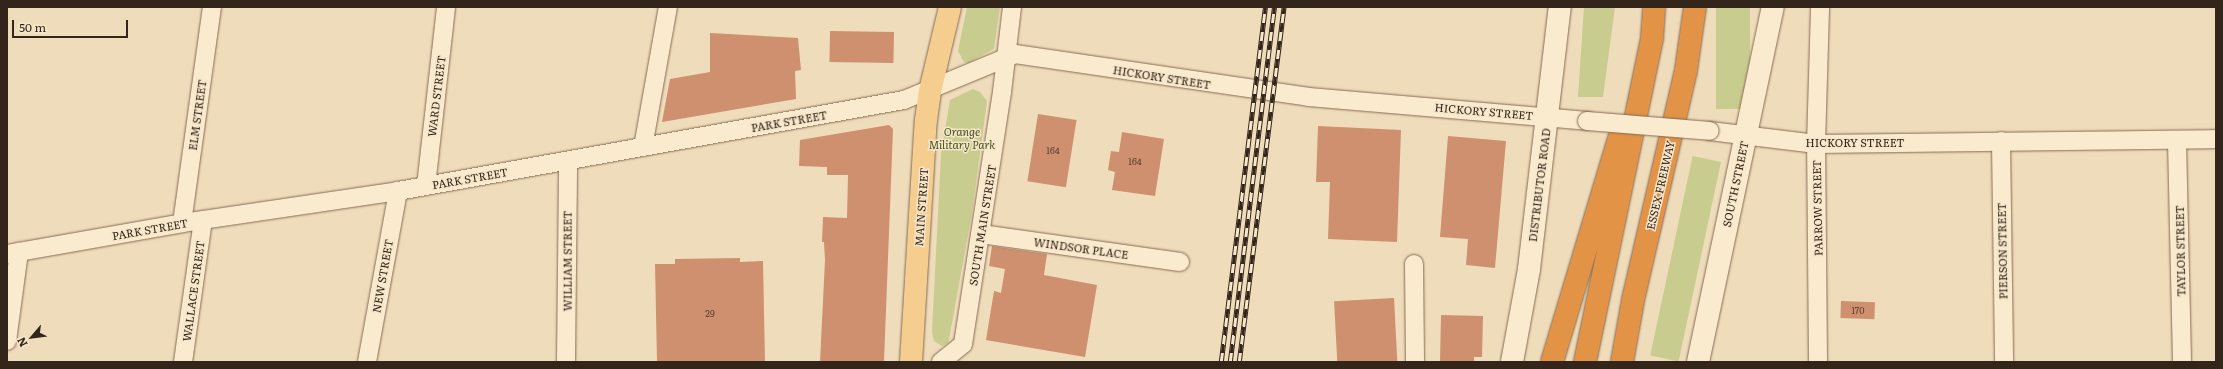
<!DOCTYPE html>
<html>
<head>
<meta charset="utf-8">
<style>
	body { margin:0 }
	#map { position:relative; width:2223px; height:369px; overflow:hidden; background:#efdcbb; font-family:Literata,serif }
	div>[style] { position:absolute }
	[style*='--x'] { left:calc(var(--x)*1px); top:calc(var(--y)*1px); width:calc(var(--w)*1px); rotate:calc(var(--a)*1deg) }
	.green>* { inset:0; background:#c9cc8f; transform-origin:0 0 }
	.building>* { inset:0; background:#ce906f; transform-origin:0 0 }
	.roads { filter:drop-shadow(0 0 1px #866b54) drop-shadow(0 0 1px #866b54) }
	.minor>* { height:18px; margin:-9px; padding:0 9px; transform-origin:9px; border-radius:9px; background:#faeace }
	.secondary>* { height:22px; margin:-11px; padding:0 11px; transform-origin:11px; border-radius:11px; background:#faeace }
	.primary>* { height:22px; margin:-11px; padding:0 11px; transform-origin:11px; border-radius:11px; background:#f5ce8f }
	.motorway>* { height:22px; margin:-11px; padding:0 11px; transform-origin:11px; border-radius:11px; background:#e39346 }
	.rail>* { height:4.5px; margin-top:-2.25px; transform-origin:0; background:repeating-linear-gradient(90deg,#f6e6ca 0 9px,#34251a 0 18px); box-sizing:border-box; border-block:1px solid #34251a }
	.bridges { filter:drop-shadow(0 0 1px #866b54) drop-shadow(0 0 1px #866b54) }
	.minor-bridge>* { height:18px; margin:-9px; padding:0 9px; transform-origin:9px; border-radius:9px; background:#faeace }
	span { translate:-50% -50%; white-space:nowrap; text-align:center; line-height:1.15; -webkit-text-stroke:3px #f6e6ca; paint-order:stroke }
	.number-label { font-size:9px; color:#5a402f }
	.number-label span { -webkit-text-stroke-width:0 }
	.street-label { font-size:11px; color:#34251a }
	.park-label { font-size:11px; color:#485120; font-style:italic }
	.frame { position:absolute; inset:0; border:8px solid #34251a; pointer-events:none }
	.north { position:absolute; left:12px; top:317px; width:40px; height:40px; -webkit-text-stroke:3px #f6e6ca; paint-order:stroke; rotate:242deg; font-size:11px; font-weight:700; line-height:16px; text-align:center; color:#34251a }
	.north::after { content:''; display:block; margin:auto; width:14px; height:18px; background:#34251a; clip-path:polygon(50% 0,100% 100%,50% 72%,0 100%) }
	.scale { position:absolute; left:12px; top:20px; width:116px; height:18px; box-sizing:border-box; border:2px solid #34251a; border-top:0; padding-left:5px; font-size:12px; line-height:14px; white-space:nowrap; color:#34251a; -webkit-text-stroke:3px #f6e6ca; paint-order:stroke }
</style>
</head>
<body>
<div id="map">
	<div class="green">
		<i style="clip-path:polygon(967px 7px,1000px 7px,994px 49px,968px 63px,964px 62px,958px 51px)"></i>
		<i style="clip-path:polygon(1584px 7px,1615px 7px,1603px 97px,1578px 97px)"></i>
		<i style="left:1716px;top:7px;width:34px;height:102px"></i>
		<i style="clip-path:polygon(973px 89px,980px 92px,987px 101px,972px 213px,949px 339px,948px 343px,942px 346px,934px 341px,932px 332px,941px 154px,950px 100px)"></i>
		<i style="left:1721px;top:162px;width:204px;height:29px;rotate:102deg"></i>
	</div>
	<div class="building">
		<i style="left:830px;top:31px;width:64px;height:31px;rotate:1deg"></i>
		<i style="clip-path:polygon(710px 33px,798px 38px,801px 70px,795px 71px,796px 99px,662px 122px,670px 79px,710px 72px)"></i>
		<i style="left:1038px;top:114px;width:39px;height:68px;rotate:9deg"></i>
		<i style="clip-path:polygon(889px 125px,893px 129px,884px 362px,820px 362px,825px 260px,824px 242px,822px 242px,823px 217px,847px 218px,848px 175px,827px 175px,827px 167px,799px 166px,800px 140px)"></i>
		<i style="clip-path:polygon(1318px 126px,1401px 130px,1397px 242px,1328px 239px,1330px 182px,1316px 182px)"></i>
		<i style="clip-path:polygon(1122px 132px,1164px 139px,1155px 196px,1112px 190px,1115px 172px,1108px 170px,1111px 151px,1119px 152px)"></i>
		<i style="clip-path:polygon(1448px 136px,1506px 141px,1495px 268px,1466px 265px,1468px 239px,1440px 237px)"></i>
		<i style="clip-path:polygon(992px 246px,1047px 254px,1044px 275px,1097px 285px,1085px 357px,986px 340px,994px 291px,1001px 293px,1005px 269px,989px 266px)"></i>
		<i style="clip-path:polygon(740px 258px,740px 262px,763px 261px,765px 362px,657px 362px,655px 264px,675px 264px,675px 259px)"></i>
		<i style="left:1394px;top:298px;width:64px;height:60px;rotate:87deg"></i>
		<i style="left:1841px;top:301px;width:34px;height:17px;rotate:2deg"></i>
		<i style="clip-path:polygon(1441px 315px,1483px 316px,1482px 357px,1474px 357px,1474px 362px,1440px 362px)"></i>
	</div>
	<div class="roads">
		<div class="minor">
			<i style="--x:1710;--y:131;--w:107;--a:7"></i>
			<i style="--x:1816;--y:144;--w:400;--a:-0.7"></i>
			<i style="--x:2001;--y:141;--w:221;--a:89.2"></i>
			<i style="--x:2177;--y:141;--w:221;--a:88.7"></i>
			<i style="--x:643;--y:147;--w:142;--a:-79.9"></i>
			<i style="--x:426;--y:186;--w:180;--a:-83.6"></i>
			<i style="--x:182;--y:223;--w:218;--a:-82.1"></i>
			<i style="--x:981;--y:234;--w:201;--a:8"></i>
			<i style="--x:7;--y:254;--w:178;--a:-10"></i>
			<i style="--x:182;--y:223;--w:218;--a:-8.4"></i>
			<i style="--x:398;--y:191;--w:514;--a:-10.2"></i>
			<i style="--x:904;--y:100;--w:120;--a:-22.5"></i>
			<i style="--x:1015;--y:54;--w:297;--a:8.3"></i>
			<i style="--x:1309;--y:97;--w:279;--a:4.9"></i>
			<i style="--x:1414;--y:264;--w:98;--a:89.4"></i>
			<i style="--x:7;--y:341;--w:90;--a:-82.3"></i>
			<i style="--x:183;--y:362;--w:143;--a:-82"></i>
			<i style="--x:367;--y:362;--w:174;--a:-79.7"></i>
			<i style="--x:566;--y:362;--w:201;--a:-89.4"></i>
			<i style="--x:941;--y:362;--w:28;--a:-39"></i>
			<i style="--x:963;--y:344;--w:255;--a:-81.2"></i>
			<i style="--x:1002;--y:92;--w:86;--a:-83.3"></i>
			<i style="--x:1818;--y:362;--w:218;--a:-90.5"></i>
			<i style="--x:1816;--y:144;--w:137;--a:-88.3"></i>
		</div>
		<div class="secondary">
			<i style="--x:1512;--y:362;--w:95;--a:-79.6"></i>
			<i style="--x:1529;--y:269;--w:264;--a:-83.3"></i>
			<i style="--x:1698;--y:362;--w:363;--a:-78.1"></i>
		</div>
		<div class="primary">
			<i style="--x:911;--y:362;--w:242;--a:-86.5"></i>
			<i style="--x:926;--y:120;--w:29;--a:-82"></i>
			<i style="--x:930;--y:91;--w:86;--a:-76.6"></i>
		</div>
		<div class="motorway">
			<i style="--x:1552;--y:362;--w:234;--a:-73.3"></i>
			<i style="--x:1585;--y:362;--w:331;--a:-78.3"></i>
			<i style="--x:1652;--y:38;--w:31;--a:-86"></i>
			<i style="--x:1622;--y:362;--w:63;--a:-79.9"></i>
			<i style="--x:1633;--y:300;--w:236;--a:-77"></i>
			<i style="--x:1686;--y:70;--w:64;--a:-81.9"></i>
		</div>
	</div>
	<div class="rail">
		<i style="--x:1221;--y:362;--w:358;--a:-82.9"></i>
		<i style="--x:1230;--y:362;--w:358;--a:-82.9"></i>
		<i style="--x:1239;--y:362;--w:358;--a:-82.8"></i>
	</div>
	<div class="bridges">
		<div class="minor-bridge">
			<i style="--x:1587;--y:121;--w:123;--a:4.6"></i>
		</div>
	</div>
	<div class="number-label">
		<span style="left:1053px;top:150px">164</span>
		<span style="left:1135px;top:161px">164</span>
		<span style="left:1858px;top:310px">170</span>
		<span style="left:710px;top:313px">29</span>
	</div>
	<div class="street-label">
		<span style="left:1162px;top:77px;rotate:9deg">HICKORY STREET</span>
		<span style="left:436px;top:96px;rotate:-83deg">WARD STREET</span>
		<span style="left:1484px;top:111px;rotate:5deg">HICKORY STREET</span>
		<span style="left:197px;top:115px;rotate:-82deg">ELM STREET</span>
		<span style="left:789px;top:121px;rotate:-10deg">PARK STREET</span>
		<span style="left:1855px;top:142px">HICKORY STREET</span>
		<span style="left:470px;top:178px;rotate:-10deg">PARK STREET</span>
		<span style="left:1735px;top:184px;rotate:-78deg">SOUTH STREET</span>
		<span style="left:1539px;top:185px;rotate:-83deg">DISTRIBUTOR ROAD</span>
		<span style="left:1660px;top:185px;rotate:-77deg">ESSEX FREEWAY</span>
		<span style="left:921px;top:207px;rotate:-86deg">MAIN STREET</span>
		<span style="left:1817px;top:208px;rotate:-91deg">PARROW STREET</span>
		<span style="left:982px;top:225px;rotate:-81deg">SOUTH MAIN STREET</span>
		<span style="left:150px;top:229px;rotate:-10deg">PARK STREET</span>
		<span style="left:1081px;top:248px;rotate:8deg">WINDSOR PLACE</span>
		<span style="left:2002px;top:251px;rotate:-91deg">PIERSON STREET</span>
		<span style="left:2180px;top:251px;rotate:-91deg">TAYLOR STREET</span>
		<span style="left:567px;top:261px;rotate:-90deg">WILLIAM STREET</span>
		<span style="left:382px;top:276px;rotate:-80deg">NEW STREET</span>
		<span style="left:193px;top:291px;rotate:-82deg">WALLACE STREET</span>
	</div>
	<div class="park-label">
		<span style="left:962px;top:138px">Orange<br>Military Park</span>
	</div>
	<div class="frame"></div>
	<div class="north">N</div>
	<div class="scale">50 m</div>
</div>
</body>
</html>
